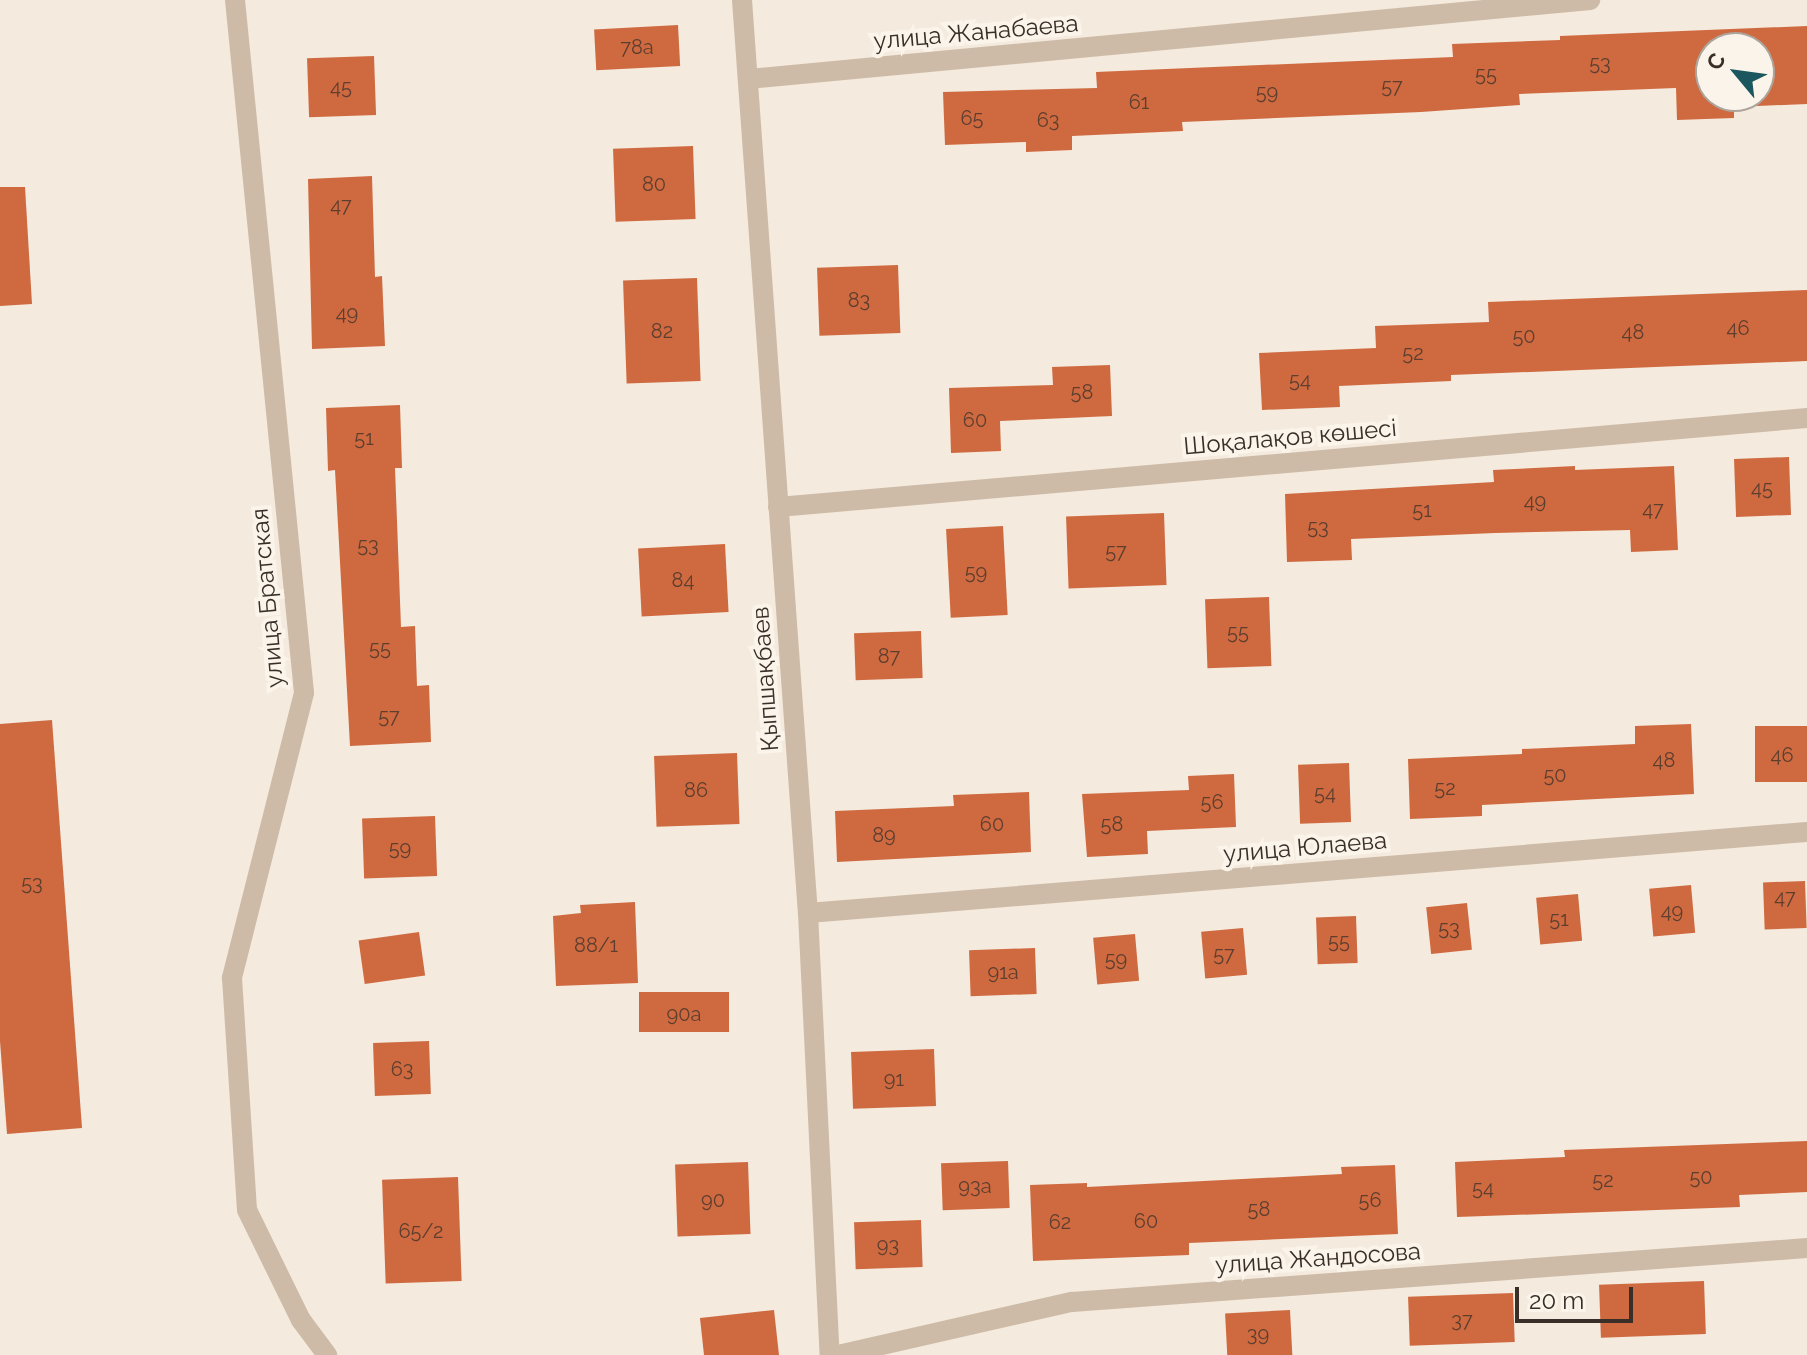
<!DOCTYPE html>
<html>
<head>
<meta charset="utf-8">
<style>
	body { margin:0 }
	#map { position:relative; width:1807px; height:1355px; overflow:hidden; background:#f4eadd; font-family:Raleway,sans-serif }
	div>[style] { position:absolute }
	[style*='--x'] { left:calc(var(--x)*1px); top:calc(var(--y)*1px); width:calc(var(--w)*1px); rotate:calc(var(--a)*1deg) }
	.building>* { inset:0; background:#cf6a40; transform-origin:0 0 }
	.minor>* { height:20px; margin:-10px; padding:0 10px; transform-origin:10px; border-radius:10px; background:#cdbba7 }
	.tertiary>* { height:20px; margin:-10px; padding:0 10px; transform-origin:10px; border-radius:10px; background:#cdbba7 }
	span { translate:-50% -50%; white-space:nowrap; text-align:center; line-height:1.15; -webkit-text-stroke:8px #fbf4ea; paint-order:stroke }
	.number-label { font-size:20px; color:#5e3e2e }
	.number-label span { -webkit-text-stroke-width:0 }
	.street-label { font-size:24px; color:#392f28 }
	.north { position:absolute; left:1695px; top:32px; width:80px; height:80px; box-sizing:border-box; background:#fbf4ea; border:2px solid #ada59c; border-radius:50%; rotate:299deg; font-size:22px; font-weight:700; line-height:32px; text-align:center; color:#392f28 }
	.north::after { content:''; display:block; margin:auto; width:28px; height:36px; background:#1a575e; clip-path:polygon(50% 0,100% 100%,50% 72%,0 100%) }
	.scale { position:absolute; left:1515px; top:1287px; width:118px; height:36px; box-sizing:border-box; border:4px solid #392f28; border-top:0; padding-left:10px; font-size:24px; line-height:28px; white-space:nowrap; color:#392f28; -webkit-text-stroke:6px #fbf4ea; paint-order:stroke }
</style>
</head>
<body>
<div id="map">
	<div class="building">
		<i style="left:678px;top:25px;width:41px;height:84px;rotate:87deg"></i>
		<i style="clip-path:polygon(evenodd,1807px 26px,1807px 104px,1734px 107px,1734px 118px,1677px 120px,1676px 88px,1519px 94px,1520px 105px,1421px 112px,1182px 122px,1183px 131px,1072px 136px,1072px 150px,1026px 152px,1026px 142px,945px 145px,943px 92px,1097px 88px,1096px 72px,1453px 57px,1452px 44px,1560px 40px,1560px 36px,1807px 26px,1711px 48px,1759px 48px,1759px 96px,1711px 96px,1711px 48px)"></i>
		<i style="left:374px;top:56px;width:59px;height:67px;rotate:88deg"></i>
		<i style="left:693px;top:146px;width:73px;height:80px;rotate:88deg"></i>
		<i style="clip-path:polygon(372px 176px,375px 277px,382px 276px,385px 346px,312px 349px,308px 179px)"></i>
		<i style="clip-path:polygon(0 187px,25px 187px,32px 304px,0 306px)"></i>
		<i style="left:898px;top:265px;width:68px;height:81px;rotate:88deg"></i>
		<i style="left:697px;top:278px;width:103px;height:74px;rotate:88deg"></i>
		<i style="clip-path:polygon(1807px 290px,1807px 361px,1451px 375px,1451px 381px,1339px 386px,1340px 407px,1262px 410px,1259px 353px,1376px 348px,1375px 326px,1489px 322px,1488px 302px)"></i>
		<i style="clip-path:polygon(1110px 365px,1112px 416px,1000px 421px,1001px 451px,951px 453px,949px 388px,1053px 385px,1052px 367px)"></i>
		<i style="clip-path:polygon(400px 405px,402px 468px,395px 468px,401px 627px,415px 626px,417px 686px,429px 685px,431px 742px,350px 746px,335px 470px,328px 471px,326px 408px)"></i>
		<i style="left:1789px;top:457px;width:58px;height:55px;rotate:88deg"></i>
		<i style="clip-path:polygon(1575px 466px,1575px 470px,1674px 466px,1678px 550px,1631px 552px,1630px 530px,1495px 533px,1351px 539px,1352px 560px,1287px 562px,1285px 494px,1494px 482px,1493px 470px)"></i>
		<i style="left:1164px;top:513px;width:72px;height:98px;rotate:88deg"></i>
		<i style="left:1003px;top:526px;width:89px;height:57px;rotate:87deg"></i>
		<i style="left:725px;top:544px;width:68px;height:87px;rotate:87deg"></i>
		<i style="left:1269px;top:597px;width:69px;height:64px;rotate:88deg"></i>
		<i style="left:921px;top:631px;width:47px;height:67px;rotate:88deg"></i>
		<i style="clip-path:polygon(52px 720px,82px 1128px,7px 1134px,0 1041px,0 724px)"></i>
		<i style="clip-path:polygon(1691px 724px,1694px 794px,1482px 805px,1482px 816px,1410px 819px,1408px 759px,1522px 754px,1522px 749px,1635px 744px,1635px 726px)"></i>
		<i style="left:1807px;top:726px;width:56px;height:52px;rotate:90deg"></i>
		<i style="left:737px;top:753px;width:71px;height:83px;rotate:88deg"></i>
		<i style="left:1349px;top:763px;width:59px;height:51px;rotate:88deg"></i>
		<i style="clip-path:polygon(1234px 774px,1236px 827px,1147px 831px,1148px 854px,1087px 857px,1082px 794px,1189px 790px,1188px 776px)"></i>
		<i style="clip-path:polygon(1029px 792px,1031px 852px,837px 862px,835px 811px,954px 806px,953px 795px)"></i>
		<i style="left:435px;top:816px;width:60px;height:73px;rotate:88deg"></i>
		<i style="left:1805px;top:881px;width:47px;height:42px;rotate:88deg"></i>
		<i style="left:1691px;top:885px;width:48px;height:42px;rotate:85deg"></i>
		<i style="left:1578px;top:894px;width:47px;height:42px;rotate:85deg"></i>
		<i style="clip-path:polygon(635px 902px,638px 983px,556px 986px,553px 916px,581px 913px,580px 905px)"></i>
		<i style="left:1467px;top:903px;width:47px;height:41px;rotate:84deg"></i>
		<i style="left:1356px;top:916px;width:47px;height:40px;rotate:88deg"></i>
		<i style="left:1243px;top:928px;width:47px;height:42px;rotate:85deg"></i>
		<i style="left:419px;top:932px;width:44px;height:61px;rotate:82deg"></i>
		<i style="left:1135px;top:934px;width:47px;height:42px;rotate:85deg"></i>
		<i style="left:1035px;top:948px;width:46px;height:66px;rotate:88deg"></i>
		<i style="left:729px;top:992px;width:40px;height:90px;rotate:90deg"></i>
		<i style="left:429px;top:1041px;width:53px;height:56px;rotate:88deg"></i>
		<i style="left:934px;top:1049px;width:57px;height:83px;rotate:88deg"></i>
		<i style="clip-path:polygon(1807px 1141px,1807px 1192px,1739px 1195px,1740px 1207px,1457px 1217px,1455px 1162px,1565px 1157px,1564px 1150px)"></i>
		<i style="left:1008px;top:1161px;width:47px;height:67px;rotate:88deg"></i>
		<i style="left:748px;top:1162px;width:72px;height:73px;rotate:88deg"></i>
		<i style="clip-path:polygon(1395px 1165px,1398px 1234px,1189px 1243px,1189px 1255px,1033px 1261px,1030px 1185px,1087px 1183px,1087px 1187px,1342px 1174px,1341px 1167px)"></i>
		<i style="left:458px;top:1177px;width:104px;height:76px;rotate:88deg"></i>
		<i style="left:921px;top:1220px;width:47px;height:67px;rotate:88deg"></i>
		<i style="left:1704px;top:1281px;width:53px;height:105px;rotate:88deg"></i>
		<i style="left:1513px;top:1293px;width:49px;height:105px;rotate:88deg"></i>
		<i style="clip-path:polygon(774px 1310px,779px 1355px,704px 1355px,700px 1318px)"></i>
		<i style="left:1290px;top:1310px;width:45px;height:65px;rotate:87deg"></i>
	</div>
	<div class="minor">
		<i style="--x:235;--y:0;--w:696;--a:84.31"></i>
		<i style="--x:304;--y:693;--w:294;--a:104.2"></i>
		<i style="--x:232;--y:978;--w:232;--a:86.3"></i>
		<i style="--x:247;--y:1210;--w:123;--a:63.9"></i>
		<i style="--x:301;--y:1320;--w:44;--a:53.4"></i>
		<i style="--x:748;--y:79;--w:846;--a:-5.36"></i>
		<i style="--x:778;--y:507;--w:1033;--a:-4.94"></i>
		<i style="--x:808;--y:913;--w:1002;--a:-4.64"></i>
		<i style="--x:838;--y:1355;--w:240;--a:-12.8"></i>
		<i style="--x:1072;--y:1302;--w:737;--a:-4.2"></i>
	</div>
	<div class="tertiary">
		<i style="--x:742;--y:0;--w:915;--a:85.87"></i>
		<i style="--x:808;--y:913;--w:443;--a:87.2"></i>
	</div>
	<div class="number-label">
		<span style="left:637px;top:47px">78а</span>
		<span style="left:1600px;top:63px">53</span>
		<span style="left:1486px;top:74px">55</span>
		<span style="left:1392px;top:86px">57</span>
		<span style="left:341px;top:87px">45</span>
		<span style="left:1267px;top:92px">59</span>
		<span style="left:1139px;top:102px">61</span>
		<span style="left:972px;top:118px">65</span>
		<span style="left:1048px;top:120px">63</span>
		<span style="left:654px;top:184px">80</span>
		<span style="left:341px;top:205px">47</span>
		<span style="left:859px;top:300px">83</span>
		<span style="left:347px;top:313px">49</span>
		<span style="left:1738px;top:328px">46</span>
		<span style="left:662px;top:331px">82</span>
		<span style="left:1633px;top:332px">48</span>
		<span style="left:1524px;top:336px">50</span>
		<span style="left:1413px;top:353px">52</span>
		<span style="left:1300px;top:380px">54</span>
		<span style="left:1082px;top:392px">58</span>
		<span style="left:975px;top:420px">60</span>
		<span style="left:364px;top:438px">51</span>
		<span style="left:1762px;top:488px">45</span>
		<span style="left:1535px;top:501px">49</span>
		<span style="left:1653px;top:509px">47</span>
		<span style="left:1422px;top:510px">51</span>
		<span style="left:1318px;top:527px">53</span>
		<span style="left:368px;top:545px">53</span>
		<span style="left:1116px;top:551px">57</span>
		<span style="left:976px;top:572px">59</span>
		<span style="left:683px;top:580px">84</span>
		<span style="left:1238px;top:632px">55</span>
		<span style="left:380px;top:648px">55</span>
		<span style="left:889px;top:656px">87</span>
		<span style="left:389px;top:716px">57</span>
		<span style="left:1782px;top:755px">46</span>
		<span style="left:1664px;top:760px">48</span>
		<span style="left:1555px;top:775px">50</span>
		<span style="left:1445px;top:788px">52</span>
		<span style="left:696px;top:790px">86</span>
		<span style="left:1325px;top:793px">54</span>
		<span style="left:1212px;top:802px">56</span>
		<span style="left:992px;top:824px">60</span>
		<span style="left:1112px;top:824px">58</span>
		<span style="left:884px;top:835px">89</span>
		<span style="left:400px;top:848px">59</span>
		<span style="left:32px;top:883px">53</span>
		<span style="left:1785px;top:897px">47</span>
		<span style="left:1672px;top:911px">49</span>
		<span style="left:1559px;top:919px">51</span>
		<span style="left:1449px;top:928px">53</span>
		<span style="left:1339px;top:941px">55</span>
		<span style="left:596px;top:945px">88/1</span>
		<span style="left:1224px;top:954px">57</span>
		<span style="left:1116px;top:959px">59</span>
		<span style="left:1003px;top:972px">91а</span>
		<span style="left:684px;top:1014px">90а</span>
		<span style="left:402px;top:1069px">63</span>
		<span style="left:894px;top:1079px">91</span>
		<span style="left:1701px;top:1177px">50</span>
		<span style="left:1603px;top:1180px">52</span>
		<span style="left:975px;top:1186px">93а</span>
		<span style="left:1483px;top:1188px">54</span>
		<span style="left:713px;top:1200px">90</span>
		<span style="left:1370px;top:1200px">56</span>
		<span style="left:1259px;top:1209px">58</span>
		<span style="left:1146px;top:1221px">60</span>
		<span style="left:1060px;top:1222px">62</span>
		<span style="left:421px;top:1231px">65/2</span>
		<span style="left:888px;top:1245px">93</span>
		<span style="left:1462px;top:1320px">37</span>
		<span style="left:1258px;top:1334px">39</span>
	</div>
	<div class="street-label">
		<span style="left:976px;top:32px;rotate:-5deg">улица Жанабаева</span>
		<span style="left:1290px;top:437px;rotate:-5deg">Шоқалақов көшесі</span>
		<span style="left:267px;top:598px;rotate:-95deg">улица Братская</span>
		<span style="left:765px;top:679px;rotate:-94deg">Қыпшақбаев</span>
		<span style="left:1305px;top:847px;rotate:-5deg">улица Юлаева</span>
		<span style="left:1318px;top:1258px;rotate:-4deg">улица Жандосова</span>
	</div>
	<div class="north">С</div>
	<div class="scale">20 m</div>
</div>
</body>
</html>
